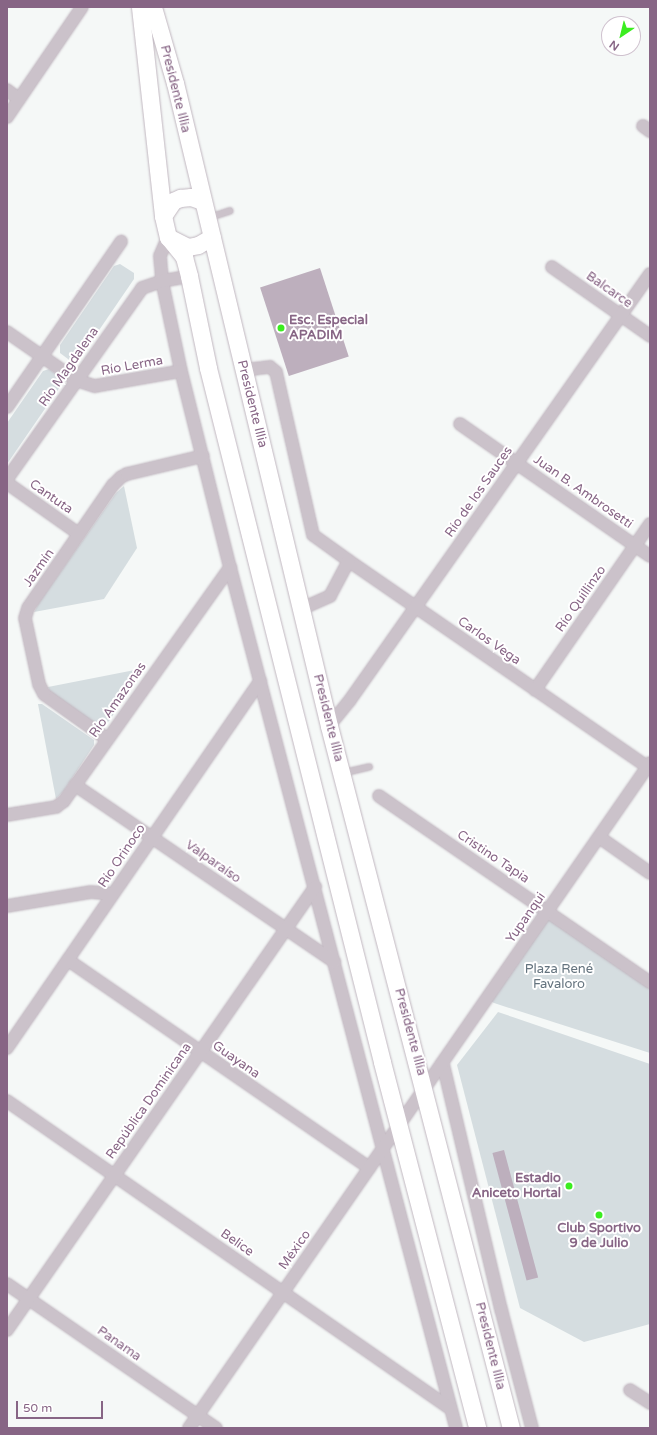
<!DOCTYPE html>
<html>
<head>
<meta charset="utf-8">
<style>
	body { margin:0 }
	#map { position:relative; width:657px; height:1435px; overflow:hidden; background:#f5f8f7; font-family:"Varela Round",sans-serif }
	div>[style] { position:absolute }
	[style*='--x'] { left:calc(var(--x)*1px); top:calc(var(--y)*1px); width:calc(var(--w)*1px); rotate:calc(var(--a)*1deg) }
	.green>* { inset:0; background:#d5dde0 }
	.building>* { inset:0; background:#bdafbd; transform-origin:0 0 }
	.roads { filter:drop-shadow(0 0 1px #c1b7c0) drop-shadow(0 0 1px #c1b7c0) }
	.lane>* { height:6px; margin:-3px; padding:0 3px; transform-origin:3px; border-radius:3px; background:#cbc2ca }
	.street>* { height:12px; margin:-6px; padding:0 6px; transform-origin:6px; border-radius:6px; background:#cbc2ca }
	.secondary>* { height:17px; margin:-8.5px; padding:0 8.5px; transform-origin:8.5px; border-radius:8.5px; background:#fff }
	.dots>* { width:11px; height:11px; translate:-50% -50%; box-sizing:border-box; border:2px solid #fff; border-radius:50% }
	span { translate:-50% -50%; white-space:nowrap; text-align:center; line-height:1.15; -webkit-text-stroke:4px #fff; paint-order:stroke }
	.street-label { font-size:13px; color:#876585 }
	.poi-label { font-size:13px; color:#876585; font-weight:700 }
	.left { translate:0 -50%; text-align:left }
	.right { translate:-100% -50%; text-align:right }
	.park-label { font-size:13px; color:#64737e }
	.frame { position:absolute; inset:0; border:8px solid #876585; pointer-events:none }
	.north { position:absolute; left:601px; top:16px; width:40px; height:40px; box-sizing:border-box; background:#fff; border:1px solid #cfc1ce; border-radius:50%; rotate:215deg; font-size:11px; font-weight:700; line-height:16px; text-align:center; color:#876585 }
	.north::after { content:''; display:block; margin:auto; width:14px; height:18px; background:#3bed20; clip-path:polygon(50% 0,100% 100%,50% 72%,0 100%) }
	.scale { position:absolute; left:16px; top:1401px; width:87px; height:18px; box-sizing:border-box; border:2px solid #876585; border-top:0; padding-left:5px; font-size:12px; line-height:14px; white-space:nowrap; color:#876585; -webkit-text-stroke:3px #fff; paint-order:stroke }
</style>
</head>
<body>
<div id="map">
	<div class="green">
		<i style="clip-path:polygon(120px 264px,134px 273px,134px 279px,80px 358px,72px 362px,60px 353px,60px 345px,114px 266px)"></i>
		<i style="clip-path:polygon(49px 369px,62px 378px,62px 384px,7px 464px,7px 423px,43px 371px)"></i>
		<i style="clip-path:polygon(124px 486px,137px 548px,104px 599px,34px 612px,40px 601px,116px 493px)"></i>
		<i style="clip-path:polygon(145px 668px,109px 721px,103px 727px,98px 726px,51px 695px,48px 687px)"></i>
		<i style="clip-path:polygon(38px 704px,42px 704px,94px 740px,94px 745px,63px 792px,56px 799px)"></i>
		<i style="clip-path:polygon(549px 916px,650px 988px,650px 1053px,494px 1003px,489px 1000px)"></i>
		<i style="clip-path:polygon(498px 1012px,650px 1064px,650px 1324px,584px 1342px,520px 1308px,457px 1065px)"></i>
	</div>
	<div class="building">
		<i style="left:320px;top:268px;width:93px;height:63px;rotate:72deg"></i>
		<i style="left:504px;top:1150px;width:132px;height:12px;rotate:75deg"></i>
	</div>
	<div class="roads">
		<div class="lane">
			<i style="--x:208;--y:218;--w:23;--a:-18"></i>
			<i style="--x:343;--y:773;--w:27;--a:-13"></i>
		</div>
		<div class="street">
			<i style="--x:7;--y:90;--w:15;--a:37"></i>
			<i style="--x:7;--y:117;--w:133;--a:-55.7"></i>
			<i style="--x:643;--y:126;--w:9;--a:36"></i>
			<i style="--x:168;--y:237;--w:21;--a:113"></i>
			<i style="--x:160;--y:256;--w:25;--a:85"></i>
			<i style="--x:162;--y:281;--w:92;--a:78.1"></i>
			<i style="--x:181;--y:371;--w:202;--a:76"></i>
			<i style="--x:230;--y:567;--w:890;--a:75.29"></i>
			<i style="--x:552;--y:267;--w:120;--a:35.1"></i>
			<i style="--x:7;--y:332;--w:84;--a:34.8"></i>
			<i style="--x:76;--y:380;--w:20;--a:18"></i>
			<i style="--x:95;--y:386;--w:87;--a:-9.9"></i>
			<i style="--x:244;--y:370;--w:26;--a:-7"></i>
			<i style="--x:270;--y:367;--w:8;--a:40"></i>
			<i style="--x:276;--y:372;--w:167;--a:77.2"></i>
			<i style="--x:313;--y:535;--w:44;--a:35.8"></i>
			<i style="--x:349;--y:561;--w:366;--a:34.6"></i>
			<i style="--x:7;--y:407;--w:201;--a:-55.4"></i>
			<i style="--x:460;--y:424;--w:231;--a:34.8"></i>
			<i style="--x:7;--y:479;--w:234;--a:-54.7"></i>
			<i style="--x:142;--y:288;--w:21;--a:-19"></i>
			<i style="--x:162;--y:281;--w:27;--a:-10"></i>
			<i style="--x:7;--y:483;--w:88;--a:35.3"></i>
			<i style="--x:301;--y:609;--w:32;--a:-24"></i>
			<i style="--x:330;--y:596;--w:40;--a:-62"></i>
			<i style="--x:535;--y:690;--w:202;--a:-55.3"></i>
			<i style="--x:329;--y:726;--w:33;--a:-51"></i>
			<i style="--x:350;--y:700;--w:521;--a:-54.85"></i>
			<i style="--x:107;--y:739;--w:77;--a:-144.5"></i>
			<i style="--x:44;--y:694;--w:11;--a:-117"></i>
			<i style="--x:39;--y:684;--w:67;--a:-102"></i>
			<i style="--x:25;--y:618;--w:10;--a:-73"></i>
			<i style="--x:28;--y:608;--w:150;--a:-55.4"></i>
			<i style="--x:113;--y:485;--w:11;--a:-45"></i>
			<i style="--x:121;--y:477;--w:7;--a:-27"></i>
			<i style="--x:127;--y:474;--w:78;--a:-13.3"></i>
			<i style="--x:75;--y:785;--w:314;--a:34.3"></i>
			<i style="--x:379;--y:796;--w:329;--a:34.5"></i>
			<i style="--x:7;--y:815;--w:50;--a:-9.3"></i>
			<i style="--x:56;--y:807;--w:10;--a:-37"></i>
			<i style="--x:64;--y:801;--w:287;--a:-54.6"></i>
			<i style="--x:599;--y:837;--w:62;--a:35.2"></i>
			<i style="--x:7;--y:906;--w:85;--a:-9.5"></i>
			<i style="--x:91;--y:892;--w:22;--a:5"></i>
			<i style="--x:68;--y:960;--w:366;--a:34.6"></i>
			<i style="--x:7;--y:1048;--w:446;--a:-55.4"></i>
			<i style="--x:443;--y:1064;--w:252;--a:76.7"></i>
			<i style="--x:501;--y:1309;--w:123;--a:75.4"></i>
			<i style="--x:7;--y:1101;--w:540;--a:34.75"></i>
			<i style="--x:7;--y:1284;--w:254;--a:34.6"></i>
			<i style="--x:7;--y:1330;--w:540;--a:-55.19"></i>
			<i style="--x:630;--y:1390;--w:24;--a:33"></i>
			<i style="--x:189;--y:1428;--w:809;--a:-55.27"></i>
		</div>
		<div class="secondary">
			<i style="--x:140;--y:7;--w:210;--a:83.7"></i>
			<i style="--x:163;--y:216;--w:22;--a:77"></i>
			<i style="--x:168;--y:237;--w:26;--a:51"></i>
			<i style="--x:184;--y:257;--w:20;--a:75"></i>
			<i style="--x:189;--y:276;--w:94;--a:78.3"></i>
			<i style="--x:208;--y:368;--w:715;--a:75.92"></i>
			<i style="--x:382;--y:1062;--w:378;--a:75.4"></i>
			<i style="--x:153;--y:7;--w:79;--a:73.9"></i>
			<i style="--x:175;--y:83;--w:661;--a:76.53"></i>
			<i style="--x:329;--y:726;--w:725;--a:75.47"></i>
			<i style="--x:163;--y:216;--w:18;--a:-56"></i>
			<i style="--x:173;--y:201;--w:8;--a:-23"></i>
			<i style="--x:180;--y:198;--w:11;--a:-5"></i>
			<i style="--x:191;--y:197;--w:12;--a:20"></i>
			<i style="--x:170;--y:238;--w:20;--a:27"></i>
			<i style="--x:188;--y:247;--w:10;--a:-11"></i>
			<i style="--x:198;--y:245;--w:16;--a:-30"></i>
		</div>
	</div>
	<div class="dots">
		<i style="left:281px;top:328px;background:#3bed20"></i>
		<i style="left:569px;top:1186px;background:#3bed20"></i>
		<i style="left:599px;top:1215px;background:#3bed20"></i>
	</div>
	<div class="street-label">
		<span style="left:175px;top:89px;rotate:76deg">Presidente Illia</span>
		<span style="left:609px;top:290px;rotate:35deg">Balcarce</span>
		<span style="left:132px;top:366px;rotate:-10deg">Río Lerma</span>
		<span style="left:69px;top:367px;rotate:-55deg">Río Magdalena</span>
		<span style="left:252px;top:404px;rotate:76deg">Presidente Illia</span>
		<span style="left:479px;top:492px;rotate:-55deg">Río de los Sauces</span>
		<span style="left:583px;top:492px;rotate:35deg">Juan B. Ambrosetti</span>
		<span style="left:51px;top:497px;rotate:35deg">Cantuta</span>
		<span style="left:39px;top:568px;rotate:-55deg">Jazmín</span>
		<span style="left:581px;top:599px;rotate:-55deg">Río Quillinzo</span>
		<span style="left:489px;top:641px;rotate:35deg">Carlos Vega</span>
		<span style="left:118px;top:700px;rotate:-55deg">Río Amazonas</span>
		<span style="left:328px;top:718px;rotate:76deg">Presidente Illia</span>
		<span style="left:122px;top:856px;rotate:-56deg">Río Orinoco</span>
		<span style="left:493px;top:857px;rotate:34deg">Cristino Tapia</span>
		<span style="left:213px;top:862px;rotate:35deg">Valparaíso</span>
		<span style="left:526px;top:918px;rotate:-55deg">Yupanqui</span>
		<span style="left:410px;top:1032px;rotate:75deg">Presidente Illia</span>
		<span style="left:236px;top:1060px;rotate:35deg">Guayana</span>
		<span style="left:149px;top:1101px;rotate:-55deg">República Dominicana</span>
		<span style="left:237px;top:1243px;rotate:35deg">Belice</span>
		<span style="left:295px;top:1250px;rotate:-55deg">México</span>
		<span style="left:119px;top:1344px;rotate:35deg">Panama</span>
		<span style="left:490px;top:1346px;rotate:76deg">Presidente Illia</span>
	</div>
	<div class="poi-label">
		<span class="left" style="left:289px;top:328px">Esc. Especial<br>APADIM</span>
		<span class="right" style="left:561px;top:1186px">Estadio<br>Aniceto Hortal</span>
		<span style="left:599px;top:1236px">Club Sportivo<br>9 de Julio</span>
	</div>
	<div class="park-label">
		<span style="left:559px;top:977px">Plaza René<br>Favaloro</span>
	</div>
	<div class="frame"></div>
	<div class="north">N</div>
	<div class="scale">50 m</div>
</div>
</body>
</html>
